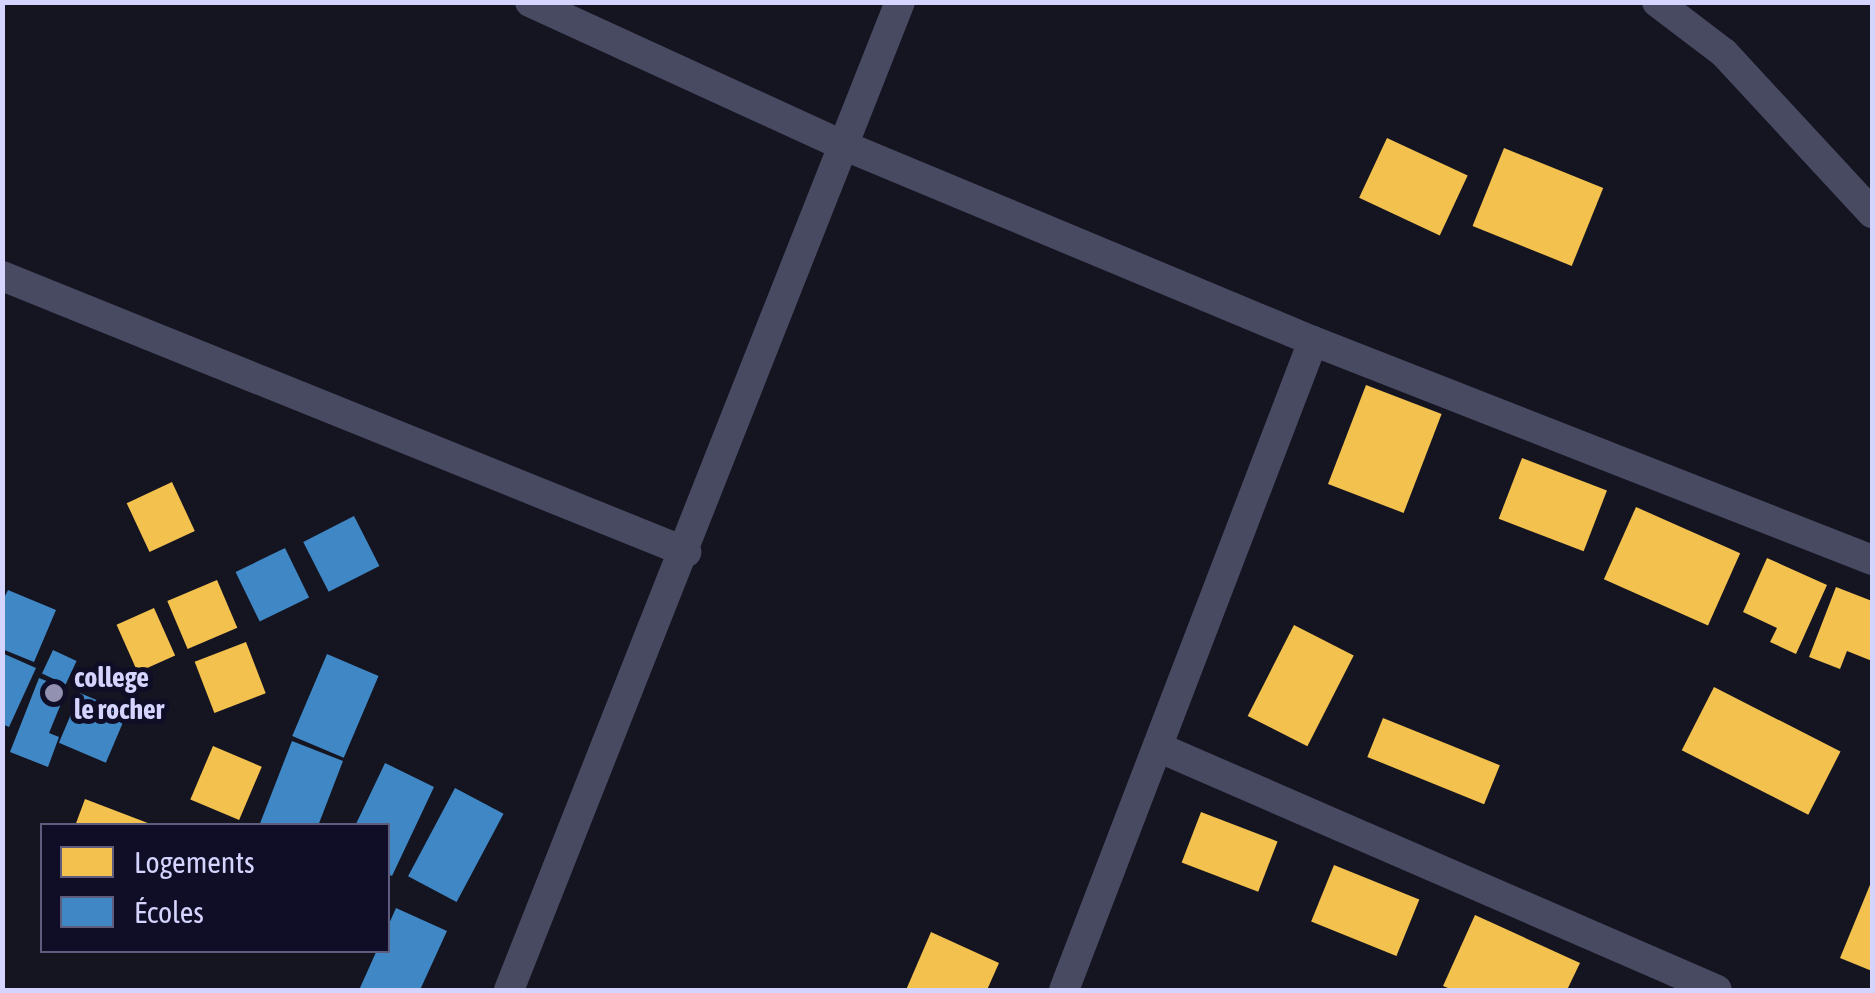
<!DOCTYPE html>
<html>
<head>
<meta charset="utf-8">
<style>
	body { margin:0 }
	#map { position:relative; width:1875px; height:993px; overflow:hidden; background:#151421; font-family:"Asap Condensed",sans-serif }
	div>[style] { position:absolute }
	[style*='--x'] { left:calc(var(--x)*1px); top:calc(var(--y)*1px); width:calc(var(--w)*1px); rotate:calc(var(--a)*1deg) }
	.homes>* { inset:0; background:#f2c14e; transform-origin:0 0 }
	.schools>* { inset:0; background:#3f88c5; transform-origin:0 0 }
	.street>* { height:30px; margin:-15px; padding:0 15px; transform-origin:15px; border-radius:15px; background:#484a62 }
	.dots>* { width:28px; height:28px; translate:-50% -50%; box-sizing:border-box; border:5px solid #100e27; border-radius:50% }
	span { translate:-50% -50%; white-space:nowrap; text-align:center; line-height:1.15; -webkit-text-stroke:10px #100e27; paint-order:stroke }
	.poi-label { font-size:28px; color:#d5d4ff; font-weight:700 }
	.left { translate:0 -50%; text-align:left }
	.frame { position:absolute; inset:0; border:5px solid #d5d4ff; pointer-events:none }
	.legend { position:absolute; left:40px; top:823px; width:350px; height:130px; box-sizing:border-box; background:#100e27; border:2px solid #5f5d7d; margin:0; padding:12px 18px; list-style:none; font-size:30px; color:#d5d4ff }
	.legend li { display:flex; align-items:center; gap:20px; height:50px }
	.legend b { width:50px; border:2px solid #5f5d7d }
</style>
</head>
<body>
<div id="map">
	<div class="homes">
		<i style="left:1387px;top:138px;width:89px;height:66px;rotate:25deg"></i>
		<i style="left:1504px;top:148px;width:107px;height:84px;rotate:22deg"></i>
		<i style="left:1366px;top:385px;width:81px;height:106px;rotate:21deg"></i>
		<i style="left:1522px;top:458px;width:91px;height:65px;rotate:21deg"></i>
		<i style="left:172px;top:482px;width:54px;height:50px;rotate:65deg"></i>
		<i style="left:1636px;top:507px;width:114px;height:79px;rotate:24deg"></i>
		<i style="clip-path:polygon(1767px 558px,1827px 585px,1796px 654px,1770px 642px,1777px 628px,1743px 612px)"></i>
		<i style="left:217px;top:580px;width:52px;height:54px;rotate:67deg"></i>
		<i style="clip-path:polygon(1836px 587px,1872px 601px,1872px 661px,1847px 651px,1840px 669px,1809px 657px)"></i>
		<i style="left:154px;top:608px;width:52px;height:41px;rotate:66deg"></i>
		<i style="left:1294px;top:625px;width:67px;height:102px;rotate:27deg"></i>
		<i style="left:246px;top:642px;width:55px;height:55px;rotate:69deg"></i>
		<i style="left:1714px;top:687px;width:142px;height:71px;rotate:27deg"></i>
		<i style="left:1383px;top:718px;width:126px;height:42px;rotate:22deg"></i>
		<i style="left:213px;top:746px;width:53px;height:58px;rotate:23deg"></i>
		<i style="clip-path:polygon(85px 799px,153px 825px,153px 826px,75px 826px)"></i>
		<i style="left:1201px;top:812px;width:82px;height:54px;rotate:21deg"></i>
		<i style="left:1334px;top:865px;width:92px;height:61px;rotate:22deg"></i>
		<i style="clip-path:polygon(1872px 880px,1872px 971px,1840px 958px)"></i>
		<i style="clip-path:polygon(1475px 915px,1580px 963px,1567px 990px,1453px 990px,1443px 986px)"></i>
		<i style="clip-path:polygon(931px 932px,999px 963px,987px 990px,906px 990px)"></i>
	</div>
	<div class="schools">
		<i style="left:354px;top:516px;width:56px;height:57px;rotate:63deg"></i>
		<i style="left:285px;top:548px;width:55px;height:55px;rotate:64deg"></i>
		<i style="clip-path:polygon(8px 590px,56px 610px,34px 662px,2px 649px,2px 602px)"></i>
		<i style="left:53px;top:650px;width:26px;height:26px;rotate:25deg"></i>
		<i style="clip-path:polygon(2px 653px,36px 668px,9px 727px,2px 724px)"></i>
		<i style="left:327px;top:654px;width:56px;height:89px;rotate:23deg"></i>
		<i style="clip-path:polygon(39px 678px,67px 689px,49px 733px,59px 737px,48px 767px,10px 752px)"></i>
		<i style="left:80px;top:693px;width:51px;height:54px;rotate:23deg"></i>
		<i style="clip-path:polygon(292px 741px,343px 761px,318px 826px,259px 826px)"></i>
		<i style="clip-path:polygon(385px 763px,434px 787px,392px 876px,388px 874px,388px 826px,355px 826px)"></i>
		<i style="left:455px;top:788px;width:55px;height:100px;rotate:28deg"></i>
		<i style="clip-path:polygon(396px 908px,447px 931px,420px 990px,359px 990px,377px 950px,388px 950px,388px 926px)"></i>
	</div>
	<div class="street">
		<i style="--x:530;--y:2;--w:346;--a:24.6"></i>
		<i style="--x:845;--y:146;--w:507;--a:22.62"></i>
		<i style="--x:1313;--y:341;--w:600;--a:21.39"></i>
		<i style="--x:1657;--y:2;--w:84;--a:37.3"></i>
		<i style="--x:1724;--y:53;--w:218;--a:47.2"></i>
		<i style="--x:2;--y:276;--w:738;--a:21.97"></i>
		<i style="--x:1160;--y:748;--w:607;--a:23.48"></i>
		<i style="--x:509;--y:990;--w:1063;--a:-68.41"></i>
		<i style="--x:1064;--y:990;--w:695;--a:-69.01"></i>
	</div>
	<div class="dots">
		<i style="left:54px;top:693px;background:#9291b1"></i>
	</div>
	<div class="poi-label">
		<span class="left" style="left:74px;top:693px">college<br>le rocher</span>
	</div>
	<div class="frame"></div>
	<ul class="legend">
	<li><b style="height:28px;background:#f2c14e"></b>Logements</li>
	<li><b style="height:28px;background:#3f88c5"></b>Écoles</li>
	</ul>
</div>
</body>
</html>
